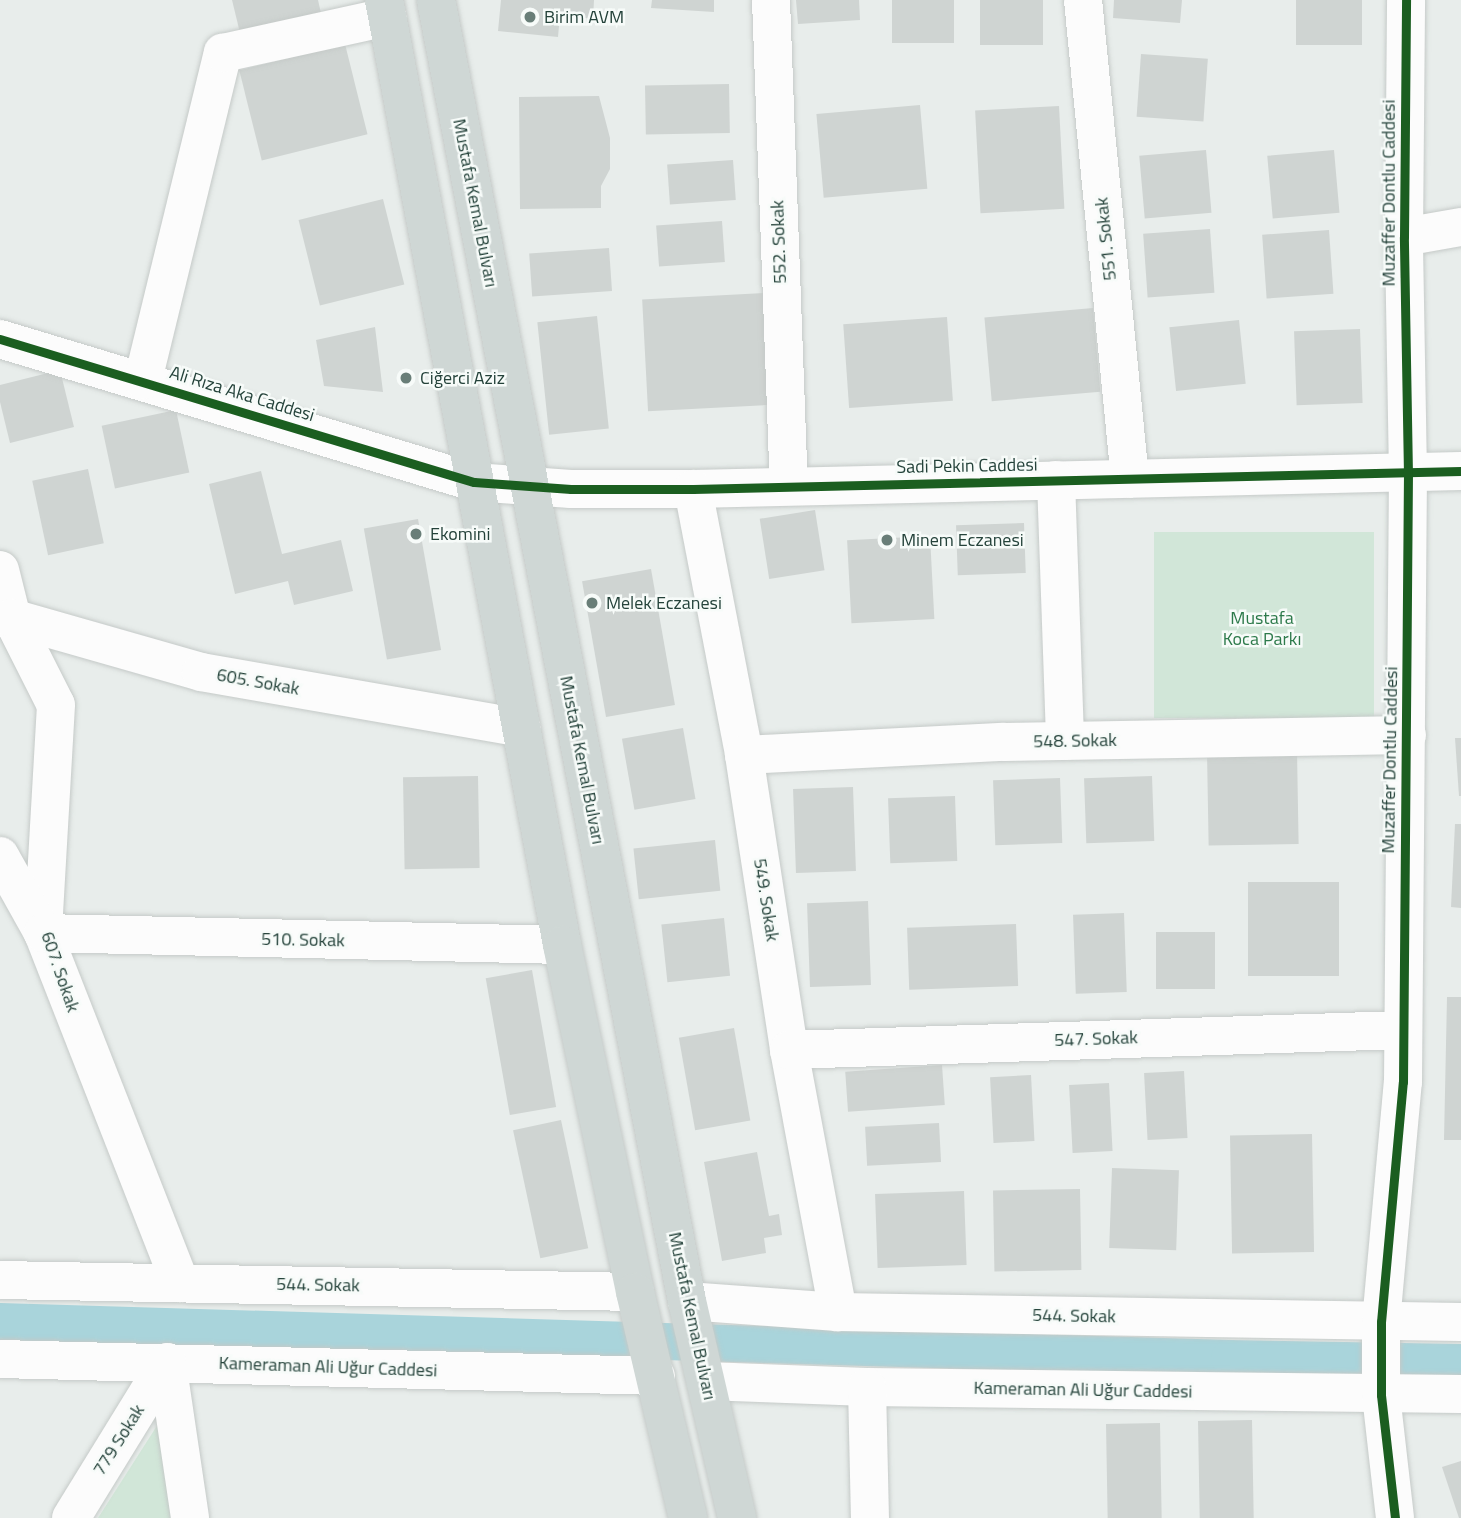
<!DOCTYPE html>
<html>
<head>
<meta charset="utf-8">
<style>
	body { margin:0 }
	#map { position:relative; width:1461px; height:1518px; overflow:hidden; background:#e8edeb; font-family:"Titillium Web",sans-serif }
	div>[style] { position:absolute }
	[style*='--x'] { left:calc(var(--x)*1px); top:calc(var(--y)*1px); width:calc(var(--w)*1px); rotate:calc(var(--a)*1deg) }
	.green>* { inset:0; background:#d1e6d8; transform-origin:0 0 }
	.canal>* { height:37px; margin:-18.5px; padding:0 18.5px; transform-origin:18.5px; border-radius:18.5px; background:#a9d4db }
	.building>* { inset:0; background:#cfd4d2; transform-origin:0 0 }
	.roads { filter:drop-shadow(0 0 2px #c5cac8) drop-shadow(0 0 2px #c5cac8) }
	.minor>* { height:38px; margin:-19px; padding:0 19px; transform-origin:19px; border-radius:19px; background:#fcfcfc }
	.major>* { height:38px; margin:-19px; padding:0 19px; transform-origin:19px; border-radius:19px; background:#cfd7d5 }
	.cycleway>* { height:9px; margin:-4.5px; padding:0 4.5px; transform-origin:4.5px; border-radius:4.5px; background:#1b5e20 }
	.dots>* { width:19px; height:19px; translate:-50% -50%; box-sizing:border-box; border:4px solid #f7fbf9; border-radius:50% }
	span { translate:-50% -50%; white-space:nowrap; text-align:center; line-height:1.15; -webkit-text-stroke:5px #f7fbf9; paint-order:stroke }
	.poi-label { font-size:18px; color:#24423a }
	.left { translate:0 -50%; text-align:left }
	.street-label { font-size:18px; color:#24423a }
	.park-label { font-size:18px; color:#2d7a4b }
</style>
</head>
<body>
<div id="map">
	<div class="green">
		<i style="left:1374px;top:532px;width:186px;height:220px;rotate:90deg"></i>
		<i style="clip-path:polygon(160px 1421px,175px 1518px,98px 1518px)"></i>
	</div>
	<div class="canal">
		<i style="--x:0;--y:1321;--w:1230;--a:1.72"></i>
		<i style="--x:1229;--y:1358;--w:232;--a:1"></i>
	</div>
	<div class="building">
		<i style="clip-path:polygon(232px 0,318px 0,322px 18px,241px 37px)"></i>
		<i style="clip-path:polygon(501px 0,594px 0,593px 19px,560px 15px,558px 37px,498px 31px)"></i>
		<i style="clip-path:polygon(652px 0,714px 0,714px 12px,651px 8px)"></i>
		<i style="clip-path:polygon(796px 0,859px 0,860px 20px,798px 24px)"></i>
		<i style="left:892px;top:0;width:62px;height:43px"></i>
		<i style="left:980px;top:0;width:63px;height:45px"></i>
		<i style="clip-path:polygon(1114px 0,1182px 0,1180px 23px,1113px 18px)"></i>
		<i style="left:1296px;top:0;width:66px;height:45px"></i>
		<i style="left:345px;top:44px;width:93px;height:109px;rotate:76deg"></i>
		<i style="left:1141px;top:54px;width:67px;height:63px;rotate:4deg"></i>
		<i style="left:729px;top:84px;width:49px;height:84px;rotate:89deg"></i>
		<i style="clip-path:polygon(599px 96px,610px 138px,610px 169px,601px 186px,601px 208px,520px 209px,519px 97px)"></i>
		<i style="left:920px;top:105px;width:84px;height:104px;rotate:85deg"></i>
		<i style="left:1059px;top:106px;width:103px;height:84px;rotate:87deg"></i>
		<i style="left:1206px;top:150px;width:63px;height:67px;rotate:85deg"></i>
		<i style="left:1334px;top:150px;width:63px;height:67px;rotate:85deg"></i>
		<i style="left:733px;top:160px;width:40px;height:66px;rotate:86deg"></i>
		<i style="left:383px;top:199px;width:88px;height:87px;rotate:76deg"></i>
		<i style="left:722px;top:221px;width:41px;height:66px;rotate:86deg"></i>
		<i style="left:1210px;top:229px;width:64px;height:67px;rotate:86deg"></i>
		<i style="left:1329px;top:230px;width:64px;height:67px;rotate:86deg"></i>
		<i style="left:609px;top:248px;width:43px;height:80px;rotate:86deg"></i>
		<i style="left:765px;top:293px;width:112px;height:123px;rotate:87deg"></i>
		<i style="left:1093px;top:308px;width:84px;height:109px;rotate:85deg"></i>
		<i style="left:597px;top:316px;width:113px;height:60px;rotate:84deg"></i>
		<i style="left:947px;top:317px;width:84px;height:104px;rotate:86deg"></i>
		<i style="left:1239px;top:320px;width:64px;height:70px;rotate:84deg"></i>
		<i style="clip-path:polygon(375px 327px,383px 392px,324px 386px,316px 340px)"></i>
		<i style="left:1360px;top:329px;width:74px;height:66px;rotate:88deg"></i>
		<i style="clip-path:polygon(60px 370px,74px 427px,10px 443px,0 402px,0 385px)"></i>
		<i style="left:176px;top:410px;width:64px;height:76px;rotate:78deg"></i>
		<i style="left:88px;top:469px;width:76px;height:57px;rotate:78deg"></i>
		<i style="clip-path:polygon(261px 471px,282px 554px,341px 540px,353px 591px,294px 605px,288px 581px,235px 594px,209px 484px)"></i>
		<i style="left:815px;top:510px;width:61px;height:56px;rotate:81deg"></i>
		<i style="left:418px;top:519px;width:133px;height:55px;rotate:80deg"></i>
		<i style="left:1024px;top:523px;width:50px;height:68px;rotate:88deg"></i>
		<i style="left:930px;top:536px;width:83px;height:83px;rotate:87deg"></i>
		<i style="left:651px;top:569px;width:138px;height:70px;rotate:80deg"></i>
		<i style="left:683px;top:728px;width:72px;height:62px;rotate:80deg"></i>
		<i style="clip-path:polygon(1455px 738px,1461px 738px,1461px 796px,1459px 796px)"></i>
		<i style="left:1297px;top:751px;width:93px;height:90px;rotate:89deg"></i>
		<i style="left:478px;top:776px;width:92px;height:75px;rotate:89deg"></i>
		<i style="left:1152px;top:776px;width:65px;height:68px;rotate:88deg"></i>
		<i style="left:1060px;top:778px;width:65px;height:67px;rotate:88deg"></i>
		<i style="left:853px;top:787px;width:84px;height:60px;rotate:88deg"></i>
		<i style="left:955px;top:796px;width:65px;height:67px;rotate:88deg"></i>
		<i style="clip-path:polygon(1455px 824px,1461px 824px,1461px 908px,1451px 907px)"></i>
		<i style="left:715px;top:840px;width:51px;height:82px;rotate:84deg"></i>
		<i style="left:1339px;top:882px;width:94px;height:91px;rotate:90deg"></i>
		<i style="left:868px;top:901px;width:84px;height:61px;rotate:88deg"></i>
		<i style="left:1124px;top:913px;width:79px;height:51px;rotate:88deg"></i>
		<i style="left:724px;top:918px;width:58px;height:63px;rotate:84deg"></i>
		<i style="left:1016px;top:924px;width:62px;height:109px;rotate:88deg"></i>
		<i style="left:1156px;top:932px;width:59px;height:57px"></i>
		<i style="left:532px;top:970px;width:139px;height:47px;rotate:80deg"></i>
		<i style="clip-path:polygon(1447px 997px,1461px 997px,1461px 1140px,1444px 1140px)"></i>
		<i style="left:734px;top:1028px;width:94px;height:56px;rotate:80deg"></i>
		<i style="left:942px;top:1065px;width:40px;height:97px;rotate:86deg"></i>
		<i style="left:1184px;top:1071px;width:67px;height:40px;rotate:87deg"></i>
		<i style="left:1031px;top:1075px;width:66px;height:41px;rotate:87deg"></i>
		<i style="left:1109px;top:1083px;width:68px;height:40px;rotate:87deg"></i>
		<i style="left:561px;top:1120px;width:131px;height:49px;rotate:78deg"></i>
		<i style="left:939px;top:1123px;width:39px;height:74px;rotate:87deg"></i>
		<i style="left:1312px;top:1134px;width:118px;height:82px;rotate:89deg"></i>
		<i style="clip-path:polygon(757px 1152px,769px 1216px,779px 1214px,782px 1235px,764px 1238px,766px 1253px,722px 1261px,704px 1162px)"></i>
		<i style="left:1112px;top:1168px;width:67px;height:80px;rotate:2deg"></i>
		<i style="left:1080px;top:1189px;width:81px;height:87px;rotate:89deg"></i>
		<i style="left:964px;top:1191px;width:74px;height:89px;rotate:88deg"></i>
		<i style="left:1252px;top:1420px;width:98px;height:54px;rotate:89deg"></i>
		<i style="left:1160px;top:1423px;width:95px;height:54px;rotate:89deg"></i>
		<i style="clip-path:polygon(1461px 1461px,1461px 1518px,1459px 1518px,1442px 1467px)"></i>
	</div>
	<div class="roads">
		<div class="minor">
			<i style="--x:771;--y:0;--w:485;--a:87.9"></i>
			<i style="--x:1083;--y:0;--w:481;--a:84.4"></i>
			<i style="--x:1404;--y:237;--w:58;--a:-10"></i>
			<i style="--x:0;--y:339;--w:495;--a:16.8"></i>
			<i style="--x:474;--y:482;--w:97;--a:4.1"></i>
			<i style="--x:571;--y:489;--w:122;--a:0"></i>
			<i style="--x:693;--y:489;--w:768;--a:-1.34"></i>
			<i style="--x:143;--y:380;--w:337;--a:-76.3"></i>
			<i style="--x:223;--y:53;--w:168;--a:-12.4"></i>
			<i style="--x:1056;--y:480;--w:261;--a:88"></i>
			<i style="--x:693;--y:489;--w:271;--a:79.1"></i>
			<i style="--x:744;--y:755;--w:298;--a:81.3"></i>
			<i style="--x:789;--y:1050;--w:267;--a:79.4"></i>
			<i style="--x:0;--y:570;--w:49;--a:76"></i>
			<i style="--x:12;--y:618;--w:97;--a:63.2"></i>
			<i style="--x:56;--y:705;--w:228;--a:93.3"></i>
			<i style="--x:43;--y:933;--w:376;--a:68.6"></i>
			<i style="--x:0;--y:618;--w:12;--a:0"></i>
			<i style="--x:12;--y:618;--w:197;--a:15.9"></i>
			<i style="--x:201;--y:672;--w:325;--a:9.9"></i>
			<i style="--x:744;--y:755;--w:260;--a:-2.9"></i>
			<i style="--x:1004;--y:742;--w:403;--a:-1"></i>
			<i style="--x:0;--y:856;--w:88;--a:60.8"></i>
			<i style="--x:43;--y:933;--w:519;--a:1.32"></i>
			<i style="--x:789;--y:1050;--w:614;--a:-1.87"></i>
			<i style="--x:0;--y:1280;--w:635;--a:1.08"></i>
			<i style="--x:687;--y:1301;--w:151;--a:4.2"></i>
			<i style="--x:838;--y:1312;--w:623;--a:0.92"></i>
			<i style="--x:0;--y:1359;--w:656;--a:1.48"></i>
			<i style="--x:167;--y:1362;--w:158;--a:81.6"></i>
			<i style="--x:706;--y:1381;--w:161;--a:2.1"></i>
			<i style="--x:867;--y:1387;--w:594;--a:0.68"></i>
			<i style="--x:867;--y:1387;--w:131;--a:88.7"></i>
			<i style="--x:71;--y:1518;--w:183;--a:-58.4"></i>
			<i style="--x:1395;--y:1518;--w:124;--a:-96.5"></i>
			<i style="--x:1381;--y:1395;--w:73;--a:-90"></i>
			<i style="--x:1381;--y:1322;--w:241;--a:-84.8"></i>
			<i style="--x:1403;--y:1082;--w:608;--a:-89.53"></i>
			<i style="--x:1408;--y:474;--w:237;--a:-91"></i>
			<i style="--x:1404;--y:237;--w:237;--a:-89.5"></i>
		</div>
		<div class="major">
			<i style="--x:384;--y:0;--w:962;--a:79.33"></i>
			<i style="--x:562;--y:945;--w:355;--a:78.1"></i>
			<i style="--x:635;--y:1292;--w:232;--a:76.8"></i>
			<i style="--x:436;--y:0;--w:1325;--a:79.08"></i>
			<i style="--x:687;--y:1301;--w:223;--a:77"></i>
		</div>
	</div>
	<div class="cycleway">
		<i style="--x:0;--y:339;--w:495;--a:16.8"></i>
		<i style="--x:474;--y:482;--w:97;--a:4.1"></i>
		<i style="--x:571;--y:489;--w:122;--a:0"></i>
		<i style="--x:693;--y:489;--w:768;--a:-1.34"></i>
		<i style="--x:1395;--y:1518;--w:124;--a:-96.5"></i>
		<i style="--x:1381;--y:1395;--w:73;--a:-90"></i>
		<i style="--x:1381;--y:1322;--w:241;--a:-84.8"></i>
		<i style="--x:1403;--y:1082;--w:608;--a:-89.53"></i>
		<i style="--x:1408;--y:474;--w:237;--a:-91"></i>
		<i style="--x:1404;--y:237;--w:237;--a:-89.5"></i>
	</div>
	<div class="dots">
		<i style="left:530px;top:17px;background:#697e78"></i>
		<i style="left:406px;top:378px;background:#697e78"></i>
		<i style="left:416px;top:534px;background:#697e78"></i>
		<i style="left:887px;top:540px;background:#697e78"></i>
		<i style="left:592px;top:603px;background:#697e78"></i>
	</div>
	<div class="poi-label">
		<span class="left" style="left:544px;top:17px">Birim AVM</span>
		<span class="left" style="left:420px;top:378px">Ciğerci Aziz</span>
		<span class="left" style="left:430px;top:534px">Ekomini</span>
		<span class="left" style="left:901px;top:540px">Minem Eczanesi</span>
		<span class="left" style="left:606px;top:603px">Melek Eczanesi</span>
	</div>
	<div class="street-label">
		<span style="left:1389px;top:193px;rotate:-90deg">Muzaffer Dontlu Caddesi</span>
		<span style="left:475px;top:203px;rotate:79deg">Mustafa Kemal Bulvarı</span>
		<span style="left:1106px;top:239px;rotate:-96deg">551. Sokak</span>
		<span style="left:779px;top:242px;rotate:-92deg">552. Sokak</span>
		<span style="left:242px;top:394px;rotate:17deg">Ali Rıza Aka Caddesi</span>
		<span style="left:967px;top:466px;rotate:-1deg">Sadi Pekin Caddesi</span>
		<span style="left:258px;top:682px;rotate:10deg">605. Sokak</span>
		<span style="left:1075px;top:741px;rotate:-1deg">548. Sokak</span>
		<span style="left:582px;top:760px;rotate:79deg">Mustafa Kemal Bulvarı</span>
		<span style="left:1390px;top:760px;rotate:-89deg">Muzaffer Dontlu Caddesi</span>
		<span style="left:766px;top:900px;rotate:81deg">549. Sokak</span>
		<span style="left:303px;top:940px;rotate:1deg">510. Sokak</span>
		<span style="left:60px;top:972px;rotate:71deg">607. Sokak</span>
		<span style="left:1096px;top:1039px;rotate:-2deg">547. Sokak</span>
		<span style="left:318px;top:1285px;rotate:1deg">544. Sokak</span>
		<span style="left:692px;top:1316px;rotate:78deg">Mustafa Kemal Bulvarı</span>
		<span style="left:1074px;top:1316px;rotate:1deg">544. Sokak</span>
		<span style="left:328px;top:1367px;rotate:2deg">Kameraman Ali Uğur Caddesi</span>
		<span style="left:1083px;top:1390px;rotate:1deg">Kameraman Ali Uğur Caddesi</span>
		<span style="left:119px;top:1440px;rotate:-58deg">779 Sokak</span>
	</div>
	<div class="park-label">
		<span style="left:1262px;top:629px">Mustafa<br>Koca Parkı</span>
	</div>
</div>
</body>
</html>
